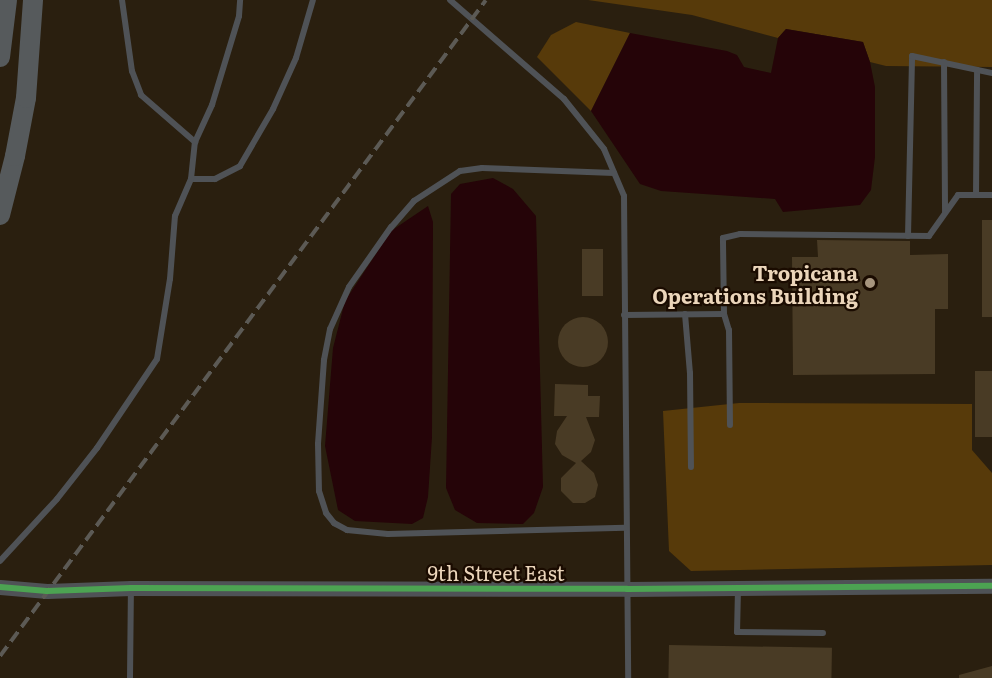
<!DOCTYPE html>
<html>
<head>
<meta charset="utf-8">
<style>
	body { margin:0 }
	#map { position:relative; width:992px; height:678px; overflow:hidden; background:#2a1f0f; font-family:Literata,serif }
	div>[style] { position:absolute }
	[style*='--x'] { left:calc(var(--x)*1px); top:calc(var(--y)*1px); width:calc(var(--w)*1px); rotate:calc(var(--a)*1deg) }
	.green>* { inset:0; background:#573a0a }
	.water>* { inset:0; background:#250408 }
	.building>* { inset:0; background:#493b25; transform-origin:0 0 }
	.round { border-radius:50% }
	.service>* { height:6px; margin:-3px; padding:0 3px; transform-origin:3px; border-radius:3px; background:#4f5256 }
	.tertiary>* { height:15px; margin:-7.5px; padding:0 7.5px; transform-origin:7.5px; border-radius:7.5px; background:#4f5256 }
	.primary>* { height:20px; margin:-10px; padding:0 10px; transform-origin:10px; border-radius:10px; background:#565a5c }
	.rail>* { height:4px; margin-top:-2px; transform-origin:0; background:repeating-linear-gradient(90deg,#5c5a55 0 12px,transparent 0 18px) }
	.cycleway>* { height:6px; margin:-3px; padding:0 3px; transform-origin:3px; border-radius:3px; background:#4ca352 }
	.dots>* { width:16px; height:16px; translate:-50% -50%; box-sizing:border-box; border:3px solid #1a0b00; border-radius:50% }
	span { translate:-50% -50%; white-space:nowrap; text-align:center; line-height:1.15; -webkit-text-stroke:4.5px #1a0b00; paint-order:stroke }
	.poi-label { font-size:20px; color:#ebd5ba; font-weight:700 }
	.right { translate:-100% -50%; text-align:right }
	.street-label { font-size:20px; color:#ebd5ba }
</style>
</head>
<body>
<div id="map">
	<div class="green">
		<i style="clip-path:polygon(588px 0,992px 0,992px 67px,886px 66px,870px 62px,863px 42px,786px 29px,778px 38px,692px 15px)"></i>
		<i style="clip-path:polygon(576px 22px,630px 33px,591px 111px,537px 57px,551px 35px)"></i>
		<i style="clip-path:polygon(739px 403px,972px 404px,972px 450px,992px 473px,992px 565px,691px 571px,669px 551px,663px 411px)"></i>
	</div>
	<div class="water">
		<i style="clip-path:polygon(786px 29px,863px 42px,870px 62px,875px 87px,875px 157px,871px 190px,860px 205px,783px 212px,775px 199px,661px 191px,640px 184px,591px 111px,630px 33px,727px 51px,737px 55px,744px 67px,771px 73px,778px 38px)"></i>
		<i style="clip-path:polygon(493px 178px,513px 189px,536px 216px,543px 487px,534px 513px,523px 524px,477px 523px,455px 510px,446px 488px,451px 194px,460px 184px)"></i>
		<i style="clip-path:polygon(428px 206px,433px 222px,432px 437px,428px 497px,423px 518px,412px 524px,355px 521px,338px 510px,325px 446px,333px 348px,345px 301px,391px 231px)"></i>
	</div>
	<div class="building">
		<i style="left:982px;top:220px;width:10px;height:97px"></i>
		<i style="clip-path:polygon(817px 240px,910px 241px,910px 255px,948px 254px,948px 309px,935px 309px,935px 374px,793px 375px,792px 257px,818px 257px)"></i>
		<i style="left:582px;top:249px;width:21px;height:47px"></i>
		<i class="round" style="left:558px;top:317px;width:50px;height:50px"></i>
		<i style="left:975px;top:371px;width:17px;height:66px"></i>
		<i style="clip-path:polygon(555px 384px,588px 385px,588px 396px,600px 396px,599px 417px,586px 417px,595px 440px,591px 452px,581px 461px,594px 473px,598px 485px,595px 497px,585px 503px,573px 503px,561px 491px,561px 478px,576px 463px,562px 455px,555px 444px,557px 431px,567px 416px,554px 416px)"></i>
		<i style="left:669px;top:645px;width:163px;height:33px;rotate:1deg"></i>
		<i style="clip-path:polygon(992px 666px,992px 678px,959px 678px,959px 675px)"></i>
	</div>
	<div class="service">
		<i style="--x:122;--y:0;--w:72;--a:82"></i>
		<i style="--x:132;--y:71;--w:26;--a:69"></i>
		<i style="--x:141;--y:95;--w:72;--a:41"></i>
		<i style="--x:450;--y:0;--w:151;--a:41"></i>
		<i style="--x:564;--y:99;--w:64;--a:51.3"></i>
		<i style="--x:604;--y:149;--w:51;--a:66.9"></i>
		<i style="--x:624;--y:196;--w:482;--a:89.5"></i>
		<i style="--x:944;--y:62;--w:150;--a:89.6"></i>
		<i style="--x:614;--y:173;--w:132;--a:-177.8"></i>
		<i style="--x:482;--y:168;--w:22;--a:172"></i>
		<i style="--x:460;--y:171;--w:55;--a:146.9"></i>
		<i style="--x:414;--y:201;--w:35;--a:131"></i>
		<i style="--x:391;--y:227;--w:73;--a:125"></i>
		<i style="--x:349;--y:287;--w:46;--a:114.3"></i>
		<i style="--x:330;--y:329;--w:32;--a:101"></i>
		<i style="--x:324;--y:360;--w:84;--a:94.1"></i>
		<i style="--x:318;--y:444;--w:47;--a:88.8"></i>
		<i style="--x:319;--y:491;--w:23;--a:72"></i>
		<i style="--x:326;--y:513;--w:13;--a:51"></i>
		<i style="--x:334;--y:523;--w:15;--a:28"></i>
		<i style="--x:347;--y:530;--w:41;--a:5.6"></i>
		<i style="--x:388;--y:534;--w:237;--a:-1.5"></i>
		<i style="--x:191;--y:179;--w:24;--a:0"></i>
		<i style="--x:215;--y:179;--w:28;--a:-27"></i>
		<i style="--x:240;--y:166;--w:66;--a:-59.9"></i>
		<i style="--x:273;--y:109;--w:56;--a:-65.7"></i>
		<i style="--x:296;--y:58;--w:60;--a:-73.7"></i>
		<i style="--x:976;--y:195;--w:125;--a:-89.5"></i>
		<i style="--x:908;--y:236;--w:180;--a:-88.7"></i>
		<i style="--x:912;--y:56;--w:82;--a:12"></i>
		<i style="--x:685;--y:314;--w:59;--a:85.2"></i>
		<i style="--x:690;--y:373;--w:94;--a:89.4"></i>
		<i style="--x:724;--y:314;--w:17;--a:73"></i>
		<i style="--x:729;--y:330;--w:95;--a:89.4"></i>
		<i style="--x:624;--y:315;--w:100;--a:-0.6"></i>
		<i style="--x:724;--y:314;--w:76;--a:-90.8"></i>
		<i style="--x:723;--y:238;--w:17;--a:-13"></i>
		<i style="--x:740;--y:234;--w:189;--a:0.6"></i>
		<i style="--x:929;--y:236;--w:50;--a:-54.7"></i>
		<i style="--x:958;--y:195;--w:34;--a:0"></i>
		<i style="--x:0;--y:561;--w:84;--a:-47.4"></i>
		<i style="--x:57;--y:499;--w:65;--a:-51.9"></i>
		<i style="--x:97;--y:448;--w:107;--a:-56"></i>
		<i style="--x:157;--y:359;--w:81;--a:-80.8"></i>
		<i style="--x:170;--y:279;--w:63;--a:-85.5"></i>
		<i style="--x:175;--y:216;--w:40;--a:-66.6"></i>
		<i style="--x:191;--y:179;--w:37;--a:-84"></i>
		<i style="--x:195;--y:142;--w:41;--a:-65.3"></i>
		<i style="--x:212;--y:105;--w:93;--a:-73.1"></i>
		<i style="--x:239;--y:16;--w:16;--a:-86"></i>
		<i style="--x:738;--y:589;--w:43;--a:91.3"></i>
		<i style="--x:737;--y:632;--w:86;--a:0.7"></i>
		<i style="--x:130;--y:678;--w:90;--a:-89.4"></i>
	</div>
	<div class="tertiary">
		<i style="--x:0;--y:587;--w:47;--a:4.9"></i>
		<i style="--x:47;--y:591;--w:84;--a:-2"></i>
		<i style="--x:131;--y:588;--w:496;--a:0.1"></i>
		<i style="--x:627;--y:589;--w:365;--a:-0.5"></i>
	</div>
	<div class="primary">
		<i style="--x:0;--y:57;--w:57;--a:-83"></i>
		<i style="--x:0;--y:215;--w:61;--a:-75.7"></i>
		<i style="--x:15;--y:156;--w:59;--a:-79.3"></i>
		<i style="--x:26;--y:98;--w:98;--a:-85.9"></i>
	</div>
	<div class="rail">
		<i style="--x:0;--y:656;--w:816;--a:-53.47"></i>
	</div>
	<div class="cycleway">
		<i style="--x:0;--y:587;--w:47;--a:4.9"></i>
		<i style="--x:47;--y:591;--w:84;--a:-2"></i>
		<i style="--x:131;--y:588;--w:496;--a:0.1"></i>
		<i style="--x:627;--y:589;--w:365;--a:-0.5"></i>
	</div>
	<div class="dots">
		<i style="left:870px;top:283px;background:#a7957e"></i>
	</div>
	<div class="poi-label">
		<span class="right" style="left:858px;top:284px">Tropicana<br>Operations Building</span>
	</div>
	<div class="street-label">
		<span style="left:496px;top:572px">9th Street East</span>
	</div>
</div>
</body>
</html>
